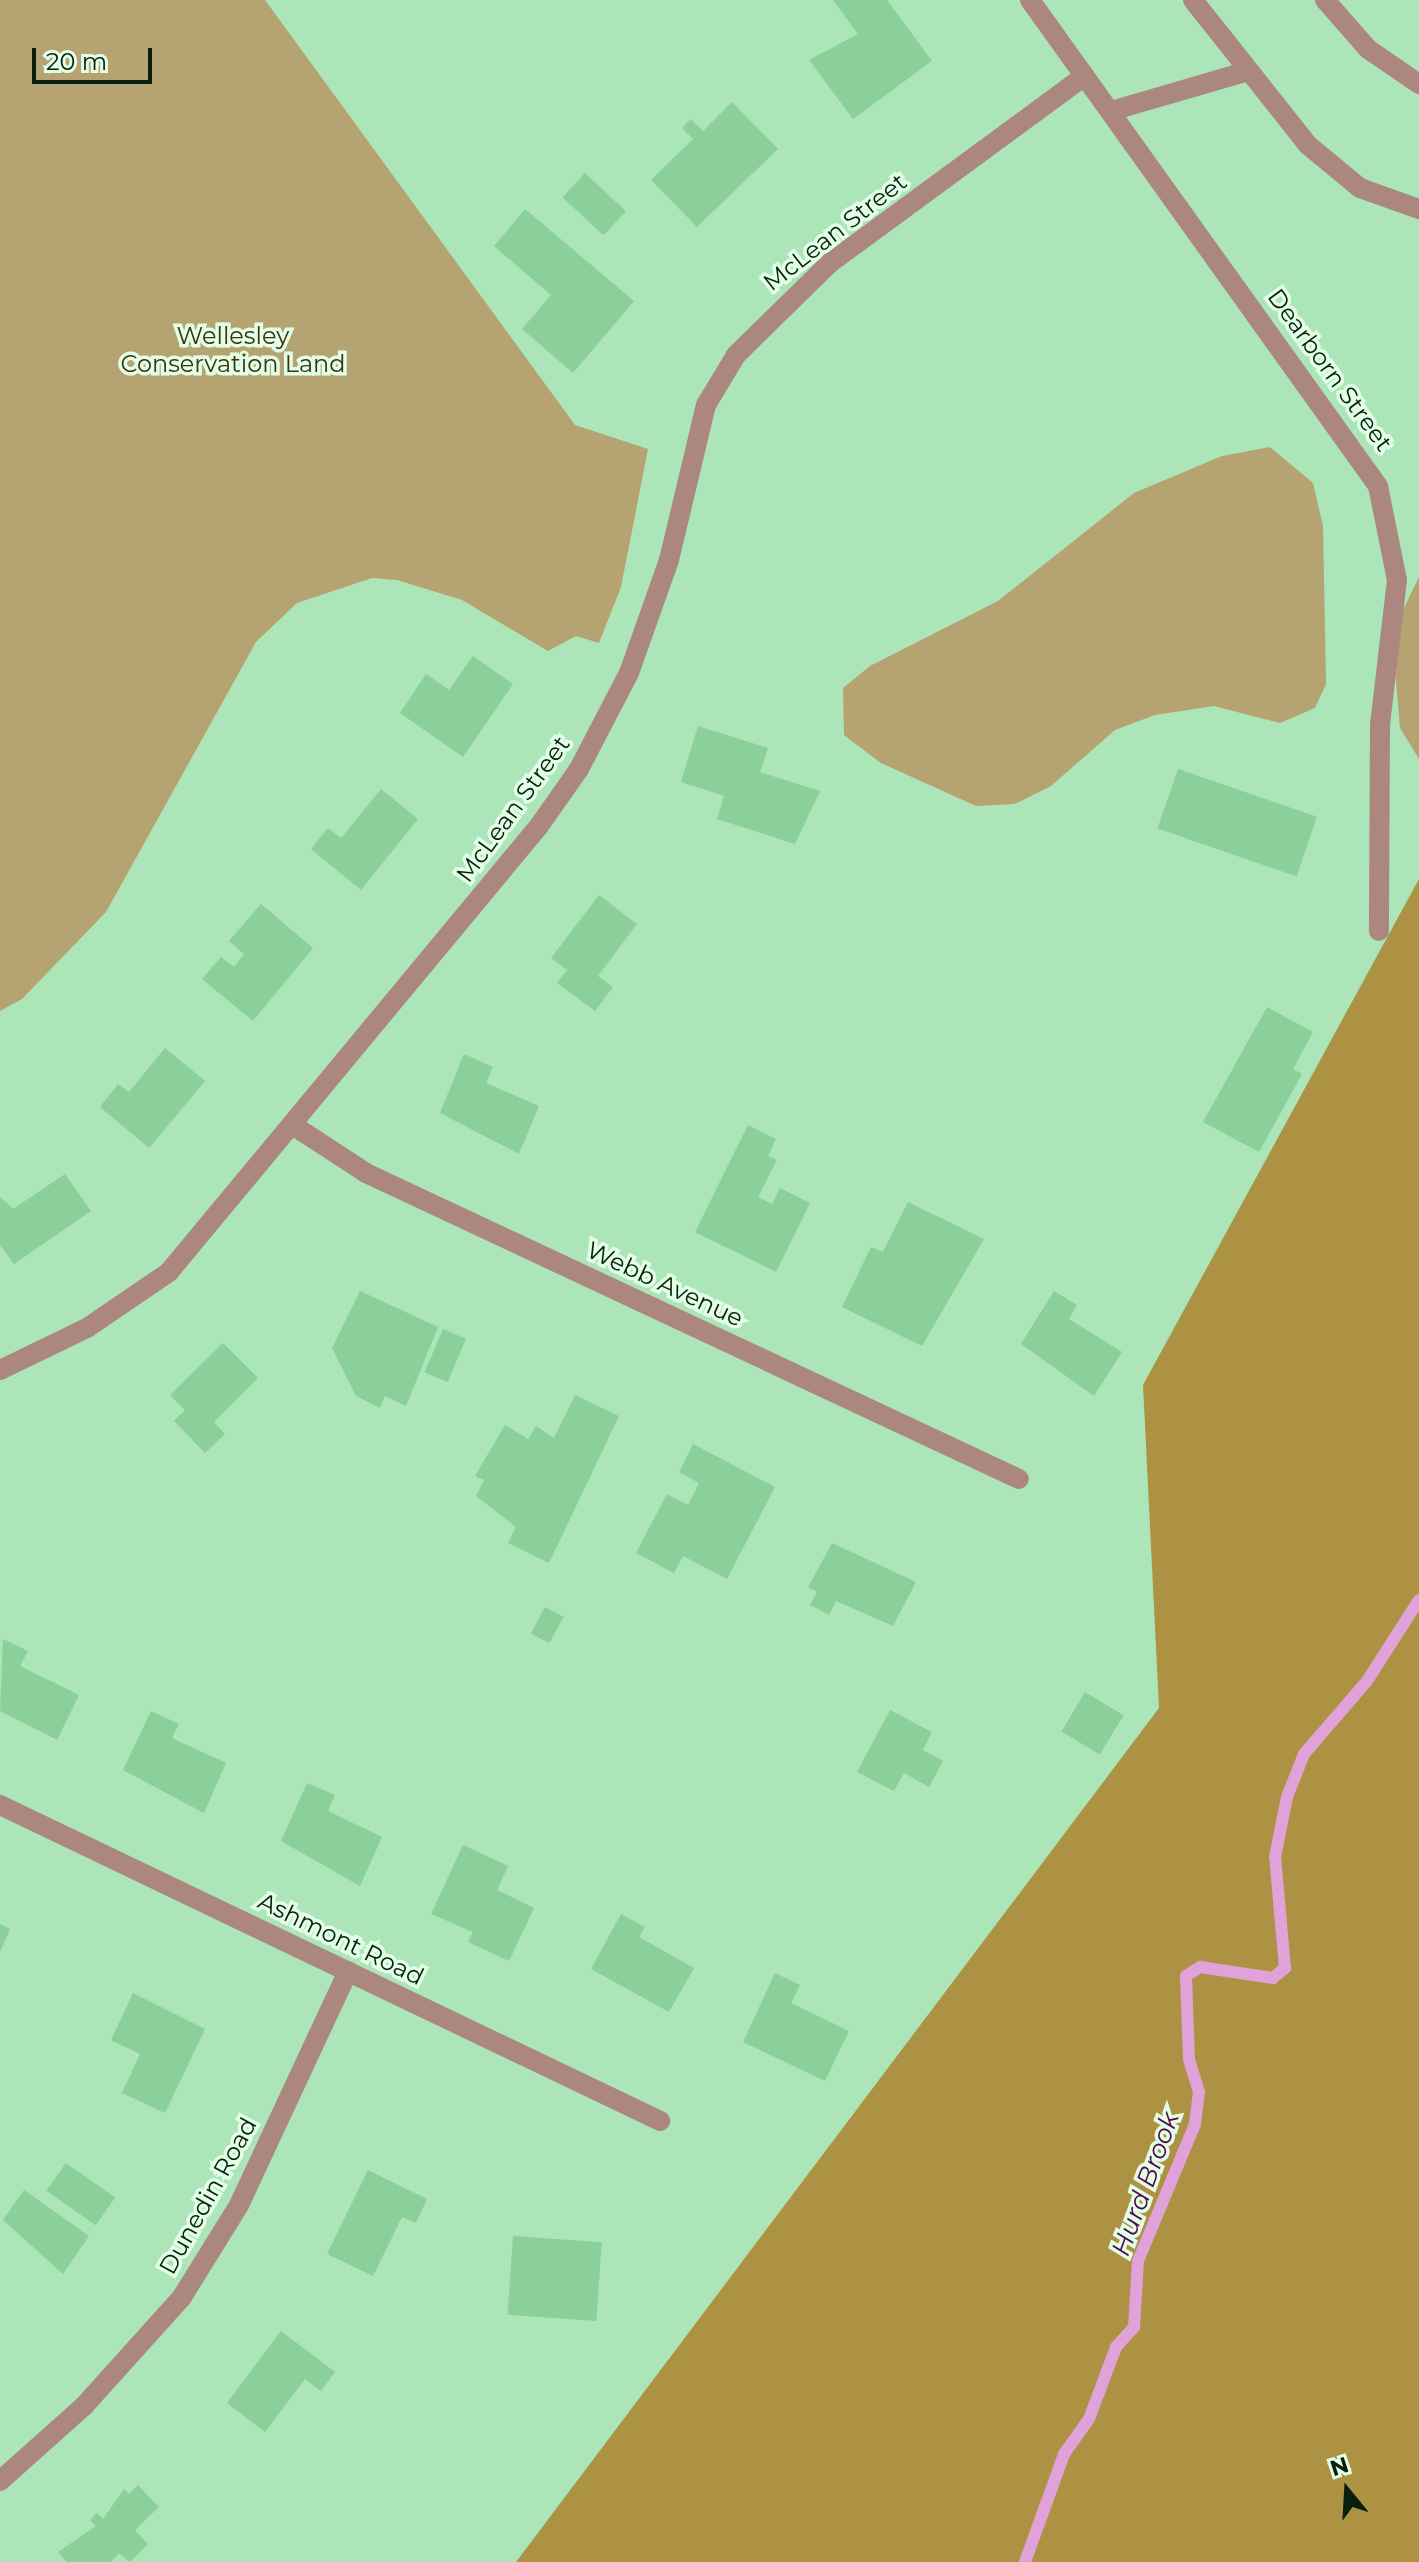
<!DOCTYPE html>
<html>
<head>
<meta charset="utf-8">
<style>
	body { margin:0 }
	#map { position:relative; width:1419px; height:2562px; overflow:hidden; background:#ace5b7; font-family:Montserrat,sans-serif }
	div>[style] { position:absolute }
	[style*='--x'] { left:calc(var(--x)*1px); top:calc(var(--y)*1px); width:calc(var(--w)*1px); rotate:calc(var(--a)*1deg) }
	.green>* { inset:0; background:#b5a371 }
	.forest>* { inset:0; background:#ad9243 }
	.stream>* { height:12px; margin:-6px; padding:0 6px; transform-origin:6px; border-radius:6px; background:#e0a2d9 }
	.building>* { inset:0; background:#8bcf9a; transform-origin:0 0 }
	.lane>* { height:20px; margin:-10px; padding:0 10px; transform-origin:10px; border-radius:10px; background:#ac8780 }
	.street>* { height:20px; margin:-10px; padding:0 10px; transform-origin:10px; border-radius:10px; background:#ac8780 }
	span { translate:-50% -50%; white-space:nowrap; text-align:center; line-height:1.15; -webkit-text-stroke:7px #e2fee7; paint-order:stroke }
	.street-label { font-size:24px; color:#081f0e }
	.park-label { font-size:24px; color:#3d310e }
	.water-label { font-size:26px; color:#52074f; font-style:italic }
	.north { position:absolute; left:1307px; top:2450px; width:80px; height:80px; -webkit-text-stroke:6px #e2fee7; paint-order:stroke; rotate:342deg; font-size:22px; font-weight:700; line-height:32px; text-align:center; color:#081f0e }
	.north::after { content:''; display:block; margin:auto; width:28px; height:36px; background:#081f0e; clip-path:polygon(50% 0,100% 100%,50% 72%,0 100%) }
	.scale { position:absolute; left:32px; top:48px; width:120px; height:36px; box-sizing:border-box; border:4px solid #081f0e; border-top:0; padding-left:10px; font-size:24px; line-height:28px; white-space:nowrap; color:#081f0e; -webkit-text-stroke:6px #e2fee7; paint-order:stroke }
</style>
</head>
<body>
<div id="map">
	<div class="green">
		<i style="clip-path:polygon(0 0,265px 0,575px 425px,648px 449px,621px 587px,599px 643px,576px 636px,548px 651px,462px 600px,397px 580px,372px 578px,297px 603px,256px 642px,106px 912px,22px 999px,0 1011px)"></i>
		<i style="clip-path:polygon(1270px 447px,1313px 483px,1323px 526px,1326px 684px,1315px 708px,1280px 723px,1214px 706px,1155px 715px,1115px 730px,1051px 786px,1015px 804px,976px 806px,881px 763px,844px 735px,843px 688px,870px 666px,998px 601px,1134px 493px,1222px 456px)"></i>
		<i style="clip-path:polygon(1419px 577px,1419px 759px,1400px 728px,1396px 681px,1398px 620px)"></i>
	</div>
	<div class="forest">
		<i style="clip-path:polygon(1419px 879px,1419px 2562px,516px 2562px,1159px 1708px,1143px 1385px)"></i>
	</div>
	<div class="stream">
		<i style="--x:1025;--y:2562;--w:115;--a:-70.1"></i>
		<i style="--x:1064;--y:2454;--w:43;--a:-54.5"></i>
		<i style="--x:1089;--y:2419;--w:77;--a:-69.4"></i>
		<i style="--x:1116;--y:2347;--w:27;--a:-48"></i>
		<i style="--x:1134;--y:2327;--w:66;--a:-86.5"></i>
		<i style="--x:1138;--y:2261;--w:148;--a:-67.4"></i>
		<i style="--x:1195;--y:2124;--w:32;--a:-83"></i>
		<i style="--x:1199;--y:2092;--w:34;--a:-107"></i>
		<i style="--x:1189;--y:2059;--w:83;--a:-92.1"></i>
		<i style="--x:1186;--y:1976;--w:17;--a:-33"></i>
		<i style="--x:1200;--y:1967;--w:74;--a:8.6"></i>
		<i style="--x:1273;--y:1978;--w:16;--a:-40"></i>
		<i style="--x:1285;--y:1968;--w:111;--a:-95.1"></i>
		<i style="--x:1275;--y:1857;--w:61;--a:-78.7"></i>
		<i style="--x:1287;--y:1797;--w:46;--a:-68.4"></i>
		<i style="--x:1304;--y:1754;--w:96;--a:-49.2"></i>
		<i style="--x:1367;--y:1681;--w:96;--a:-57.3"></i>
	</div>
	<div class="building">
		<i style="clip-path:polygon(833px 0,887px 0,932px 61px,853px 119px,809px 60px,858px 34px)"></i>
		<i style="clip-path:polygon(732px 102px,778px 149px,697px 227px,651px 180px,693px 139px,682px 128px,691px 119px,703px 131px)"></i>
		<i style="left:585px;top:173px;width:56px;height:33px;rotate:43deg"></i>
		<i style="clip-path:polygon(525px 209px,634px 301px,573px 373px,522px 329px,551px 295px,494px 246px)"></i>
		<i style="clip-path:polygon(473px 656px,513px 684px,463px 757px,400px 713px,426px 674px,449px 690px)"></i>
		<i style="clip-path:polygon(698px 726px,768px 748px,760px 772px,820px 791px,795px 844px,717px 819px,724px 796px,681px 782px)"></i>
		<i style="left:1178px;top:769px;width:147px;height:63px;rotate:19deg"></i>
		<i style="clip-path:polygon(381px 789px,418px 819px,361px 890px,311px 849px,328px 828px,341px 838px)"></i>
		<i style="clip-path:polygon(599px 895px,637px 924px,598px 976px,613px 987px,595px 1011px,557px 983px,567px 970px,551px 958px)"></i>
		<i style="clip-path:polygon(261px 904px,313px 948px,253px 1021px,202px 979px,221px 957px,234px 967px,244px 954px,229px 941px)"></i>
		<i style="clip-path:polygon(1267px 1007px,1313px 1032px,1293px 1069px,1302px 1074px,1259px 1152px,1203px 1122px)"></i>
		<i style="clip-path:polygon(165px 1048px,205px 1081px,149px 1148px,100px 1107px,118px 1084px,129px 1092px)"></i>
		<i style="clip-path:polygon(464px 1054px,493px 1067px,486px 1083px,539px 1106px,519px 1154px,440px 1113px)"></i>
		<i style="clip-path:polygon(748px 1125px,776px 1139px,768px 1156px,777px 1160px,758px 1197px,772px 1204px,780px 1188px,810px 1203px,776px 1272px,695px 1232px)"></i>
		<i style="clip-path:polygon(65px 1174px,91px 1211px,14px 1264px,0 1245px,0 1197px,13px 1209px)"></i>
		<i style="clip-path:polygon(908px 1202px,984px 1239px,922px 1346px,842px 1307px,871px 1247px,883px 1252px)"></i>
		<i style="clip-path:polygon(360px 1291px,438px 1327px,406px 1406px,385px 1396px,380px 1408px,356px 1396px,332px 1348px)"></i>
		<i style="clip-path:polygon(1054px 1291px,1077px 1305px,1069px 1319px,1122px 1352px,1094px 1396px,1021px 1344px)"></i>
		<i style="left:443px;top:1329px;width:25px;height:47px;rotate:23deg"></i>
		<i style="clip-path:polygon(223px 1343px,258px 1378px,214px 1422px,225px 1434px,205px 1453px,174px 1421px,185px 1410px,170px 1395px)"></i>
		<i style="clip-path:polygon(575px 1395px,619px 1416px,549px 1563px,508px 1543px,516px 1527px,476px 1496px,484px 1480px,475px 1476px,505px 1425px,528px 1439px,536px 1426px,554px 1438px)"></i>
		<i style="clip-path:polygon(693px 1444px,775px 1487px,727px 1579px,683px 1556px,674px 1573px,636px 1553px,667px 1494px,688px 1505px,699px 1483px,679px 1472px)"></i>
		<i style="clip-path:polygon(832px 1543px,916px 1582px,893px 1626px,836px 1601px,829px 1615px,810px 1605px,817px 1592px,808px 1587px)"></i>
		<i style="left:545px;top:1607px;width:21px;height:30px;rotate:28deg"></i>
		<i style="clip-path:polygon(3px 1639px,28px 1651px,20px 1666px,79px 1695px,57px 1740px,0 1711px)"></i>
		<i style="left:1085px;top:1692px;width:45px;height:46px;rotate:31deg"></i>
		<i style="clip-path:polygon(890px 1710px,932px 1732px,923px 1750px,943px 1761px,929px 1787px,904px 1773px,894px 1791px,857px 1772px)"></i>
		<i style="clip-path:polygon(151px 1711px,179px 1724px,172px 1738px,226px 1763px,204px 1813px,123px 1770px)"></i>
		<i style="clip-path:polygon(307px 1783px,335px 1795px,328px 1811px,382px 1837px,360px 1886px,281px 1841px)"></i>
		<i style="clip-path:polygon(463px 1845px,508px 1866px,497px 1890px,534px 1908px,509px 1961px,468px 1942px,473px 1932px,431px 1914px)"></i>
		<i style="clip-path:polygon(621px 1914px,645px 1927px,639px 1937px,694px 1968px,669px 2012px,591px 1969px)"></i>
		<i style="clip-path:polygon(0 1924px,10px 1929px,0 1952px)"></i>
		<i style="clip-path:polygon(775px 1973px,800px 1985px,791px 2003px,849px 2031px,825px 2081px,743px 2042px)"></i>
		<i style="clip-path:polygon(133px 1993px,205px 2029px,165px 2113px,122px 2093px,140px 2054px,111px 2040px)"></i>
		<i style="left:66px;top:2163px;width:60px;height:34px;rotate:35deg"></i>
		<i style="clip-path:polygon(368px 2170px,427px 2199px,416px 2223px,402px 2217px,373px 2276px,327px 2254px)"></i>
		<i style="clip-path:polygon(24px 2190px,89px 2236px,63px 2274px,3px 2220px)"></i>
		<i style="left:513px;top:2236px;width:89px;height:79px;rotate:4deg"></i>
		<i style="clip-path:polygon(281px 2331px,335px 2372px,321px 2391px,305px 2379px,265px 2432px,227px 2403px)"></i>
		<i style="clip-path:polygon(138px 2485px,159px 2507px,135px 2530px,148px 2544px,130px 2562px,119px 2553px,111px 2562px,67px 2562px,58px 2552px,96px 2526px,90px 2520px,97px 2513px,103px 2519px,124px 2489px,129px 2494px)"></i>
	</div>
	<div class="lane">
		<i style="--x:1193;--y:0;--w:185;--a:51.6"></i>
		<i style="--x:1308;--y:145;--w:67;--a:39.6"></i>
		<i style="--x:1360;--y:188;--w:63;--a:19.6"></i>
		<i style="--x:1325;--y:0;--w:65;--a:48.7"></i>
		<i style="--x:1368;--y:49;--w:62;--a:34.5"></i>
		<i style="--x:1111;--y:111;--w:140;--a:-16.2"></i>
	</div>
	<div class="street">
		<i style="--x:1030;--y:0;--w:598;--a:54.4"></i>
		<i style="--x:1378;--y:486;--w:96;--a:78.6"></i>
		<i style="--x:1397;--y:580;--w:146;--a:96.7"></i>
		<i style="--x:1380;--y:725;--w:206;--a:90.3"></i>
		<i style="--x:294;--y:1126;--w:86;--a:33.1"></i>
		<i style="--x:366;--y:1173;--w:721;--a:25.11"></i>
		<i style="--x:0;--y:1370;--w:97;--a:-25.8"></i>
		<i style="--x:87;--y:1328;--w:99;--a:-34.3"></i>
		<i style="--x:169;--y:1272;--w:579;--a:-50.32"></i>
		<i style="--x:539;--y:826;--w:70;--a:-54.9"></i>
		<i style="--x:579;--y:769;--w:108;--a:-62.5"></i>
		<i style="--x:629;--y:673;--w:120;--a:-70.5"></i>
		<i style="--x:669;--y:560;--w:159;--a:-76.6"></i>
		<i style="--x:706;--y:405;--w:58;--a:-59"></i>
		<i style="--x:736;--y:355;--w:132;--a:-44.4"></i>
		<i style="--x:830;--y:263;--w:316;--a:-36.3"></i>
		<i style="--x:0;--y:1805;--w:732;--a:25.58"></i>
		<i style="--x:0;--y:2481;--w:113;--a:-41.8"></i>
		<i style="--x:84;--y:2406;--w:147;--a:-48"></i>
		<i style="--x:182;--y:2297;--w:108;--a:-58.2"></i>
		<i style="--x:239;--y:2205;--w:258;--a:-65"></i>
	</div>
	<div class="street-label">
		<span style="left:835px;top:232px;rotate:-38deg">McLean Street</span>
		<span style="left:1330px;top:370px;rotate:54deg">Dearborn Street</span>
		<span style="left:513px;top:809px;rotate:-54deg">McLean Street</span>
		<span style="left:665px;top:1284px;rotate:25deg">Webb Avenue</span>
		<span style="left:341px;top:1939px;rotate:26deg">Ashmont Road</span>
		<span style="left:208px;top:2196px;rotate:-61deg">Dunedin Road</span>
	</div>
	<div class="park-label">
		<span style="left:233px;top:350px">Wellesley<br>Conservation Land</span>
	</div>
	<div class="water-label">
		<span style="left:1146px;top:2184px;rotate:-70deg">Hurd Brook</span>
	</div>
	<div class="north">N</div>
	<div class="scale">20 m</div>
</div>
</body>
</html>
